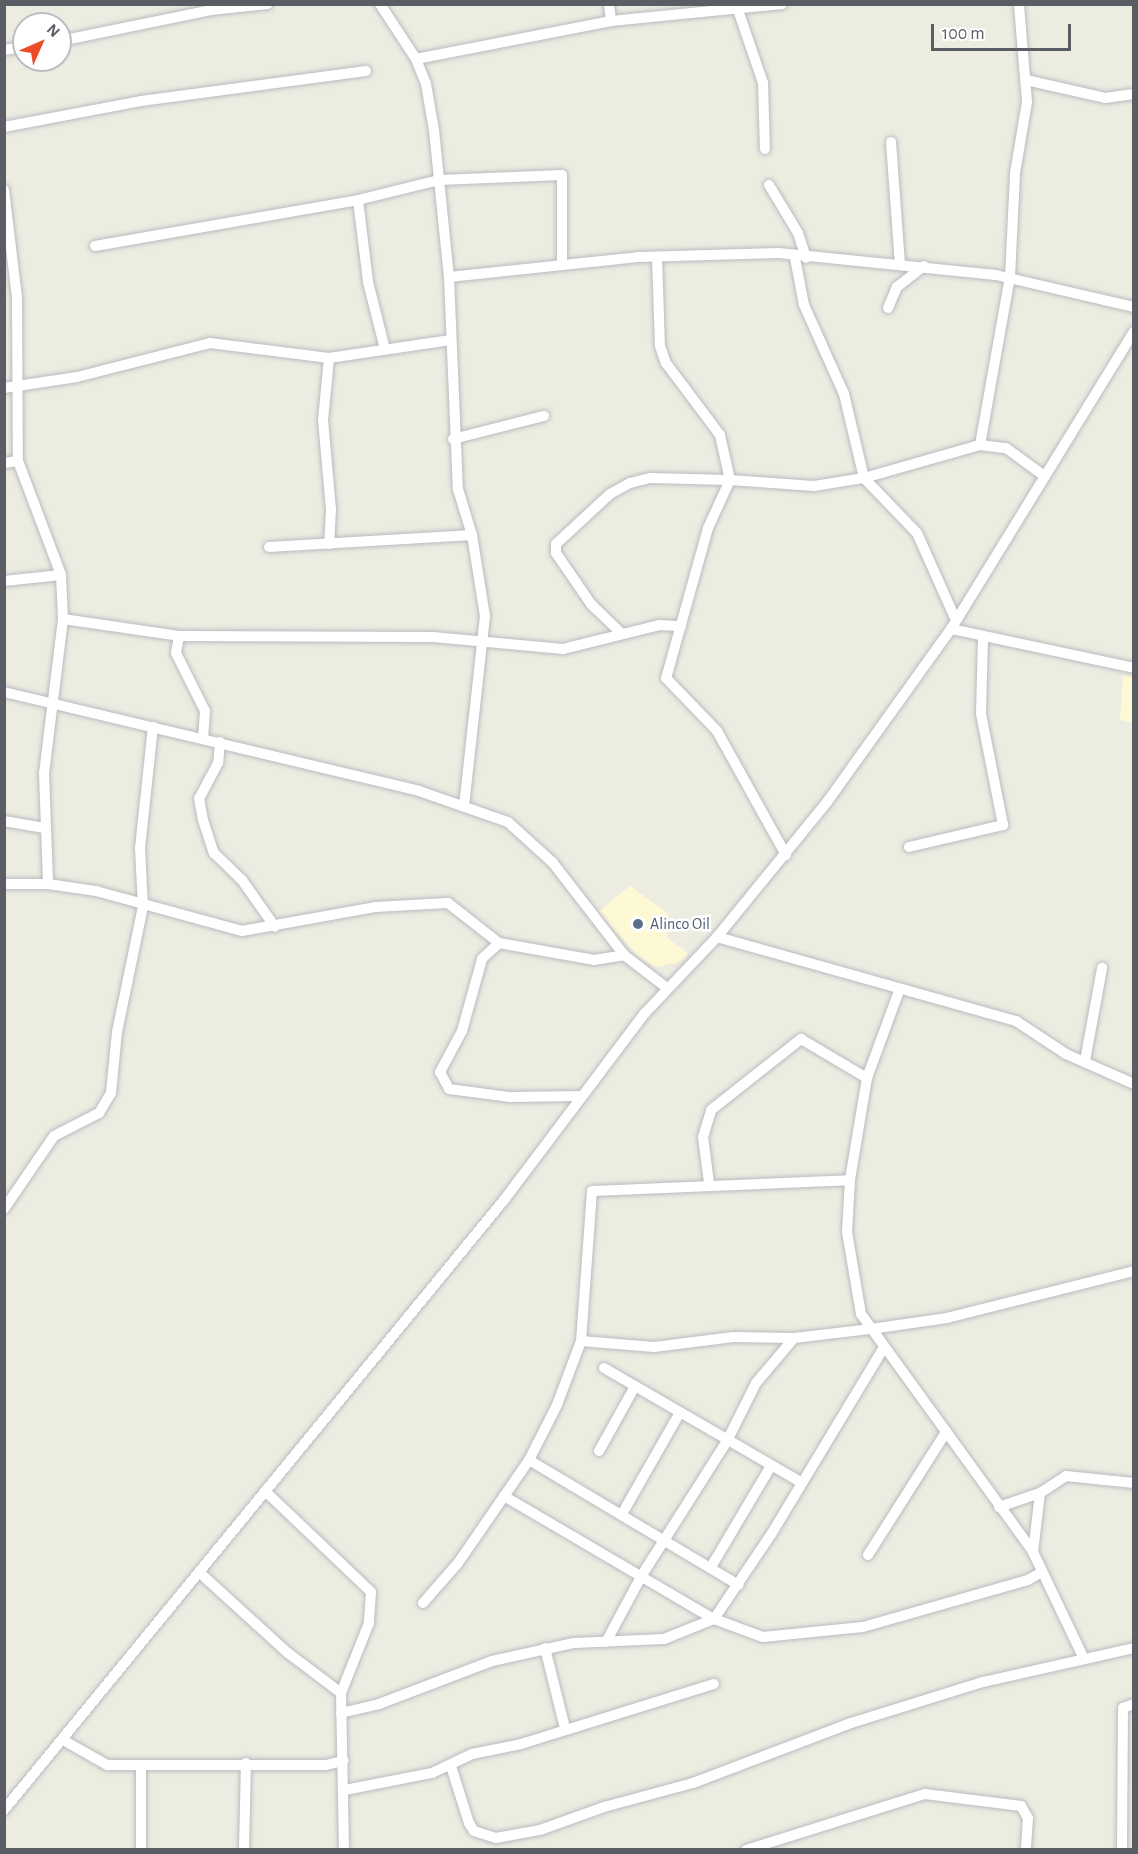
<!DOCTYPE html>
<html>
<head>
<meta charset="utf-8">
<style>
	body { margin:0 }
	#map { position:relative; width:1138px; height:1854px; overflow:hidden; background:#edece1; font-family:"Alegreya Sans",sans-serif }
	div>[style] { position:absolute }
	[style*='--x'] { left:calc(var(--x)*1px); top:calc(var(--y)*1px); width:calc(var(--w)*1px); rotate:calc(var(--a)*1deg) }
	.commercial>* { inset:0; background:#fef9d5 }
	.roads { filter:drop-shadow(0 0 2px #b9bbc1) drop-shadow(0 0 2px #b9bbc1) }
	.minor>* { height:10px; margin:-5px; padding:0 5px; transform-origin:5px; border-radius:5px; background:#fff }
	.dots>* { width:16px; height:16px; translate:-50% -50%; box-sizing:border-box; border:3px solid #fff; border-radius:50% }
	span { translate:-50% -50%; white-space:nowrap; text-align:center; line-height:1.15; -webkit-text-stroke:5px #fff; paint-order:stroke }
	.service-label { font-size:16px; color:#4e5e75 }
	.left { translate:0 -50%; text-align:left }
	.frame { position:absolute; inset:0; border:6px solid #5a5d63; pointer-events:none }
	.north { position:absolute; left:12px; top:12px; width:60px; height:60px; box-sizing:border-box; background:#fff; border:2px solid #bdbec1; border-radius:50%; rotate:45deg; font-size:16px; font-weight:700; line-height:24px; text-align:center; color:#5a5d63 }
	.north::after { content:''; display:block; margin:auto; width:21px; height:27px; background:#ec4b28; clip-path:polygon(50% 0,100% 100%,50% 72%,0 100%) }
	.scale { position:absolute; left:931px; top:24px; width:140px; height:27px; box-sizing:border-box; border:3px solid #5a5d63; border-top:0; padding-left:8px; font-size:18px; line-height:21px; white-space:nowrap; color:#5a5d63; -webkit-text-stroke:4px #fff; paint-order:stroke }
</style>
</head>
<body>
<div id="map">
	<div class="commercial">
		<i style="clip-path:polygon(1123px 675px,1133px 677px,1133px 723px,1120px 720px)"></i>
		<i style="clip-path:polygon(630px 886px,669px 914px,667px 937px,688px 954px,679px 962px,655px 967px,638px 956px,598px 912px)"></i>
	</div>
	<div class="roads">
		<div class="minor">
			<i style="--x:380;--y:4;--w:66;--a:56.8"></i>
			<i style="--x:416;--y:59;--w:27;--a:68"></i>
			<i style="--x:426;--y:84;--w:47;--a:80.1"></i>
			<i style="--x:434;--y:130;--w:148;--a:84.2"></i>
			<i style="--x:449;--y:277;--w:212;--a:87.6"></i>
			<i style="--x:458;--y:489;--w:48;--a:73.1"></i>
			<i style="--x:472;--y:535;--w:82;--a:80.9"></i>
			<i style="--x:485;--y:616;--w:190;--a:96.3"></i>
			<i style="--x:609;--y:4;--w:17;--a:83"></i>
			<i style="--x:737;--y:7;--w:80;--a:71.1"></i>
			<i style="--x:763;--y:83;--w:66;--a:88.3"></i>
			<i style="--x:60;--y:41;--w:154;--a:-11.6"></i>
			<i style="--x:211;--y:10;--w:57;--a:-6"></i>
			<i style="--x:4;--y:50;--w:20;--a:-9"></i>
			<i style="--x:416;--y:59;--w:199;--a:-11"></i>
			<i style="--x:611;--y:21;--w:172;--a:-5.7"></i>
			<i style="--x:1026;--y:80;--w:81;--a:12.8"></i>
			<i style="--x:1105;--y:98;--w:29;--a:-8"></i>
			<i style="--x:4;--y:127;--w:139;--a:-10.7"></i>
			<i style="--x:141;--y:101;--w:227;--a:-7.6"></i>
			<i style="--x:891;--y:142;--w:122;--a:85.8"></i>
			<i style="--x:769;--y:185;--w:56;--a:58.9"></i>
			<i style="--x:798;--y:233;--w:26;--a:72"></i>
			<i style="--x:4;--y:190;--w:108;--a:83.1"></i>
			<i style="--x:17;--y:297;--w:164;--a:89.7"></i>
			<i style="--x:18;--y:461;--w:122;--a:69.3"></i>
			<i style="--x:61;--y:575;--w:44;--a:87.4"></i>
			<i style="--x:63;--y:619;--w:155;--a:97"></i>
			<i style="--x:44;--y:773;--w:111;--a:87.9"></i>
			<i style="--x:48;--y:884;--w:49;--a:8.3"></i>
			<i style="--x:96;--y:891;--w:151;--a:15.3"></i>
			<i style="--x:242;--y:931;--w:135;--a:-10.2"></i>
			<i style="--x:375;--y:907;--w:73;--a:-3.1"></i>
			<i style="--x:448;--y:903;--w:65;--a:38.1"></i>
			<i style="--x:499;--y:943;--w:97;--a:10.1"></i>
			<i style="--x:594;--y:960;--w:30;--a:-9"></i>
			<i style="--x:358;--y:200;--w:83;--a:83"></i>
			<i style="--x:368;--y:282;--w:69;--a:75.8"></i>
			<i style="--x:95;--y:246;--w:267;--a:-9.9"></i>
			<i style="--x:358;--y:200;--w:83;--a:-13.9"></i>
			<i style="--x:439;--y:180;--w:123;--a:-2.3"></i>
			<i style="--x:562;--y:175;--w:90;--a:90"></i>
			<i style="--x:657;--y:257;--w:89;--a:88.1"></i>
			<i style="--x:660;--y:346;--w:18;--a:71"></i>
			<i style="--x:666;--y:363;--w:90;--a:53.1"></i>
			<i style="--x:720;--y:435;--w:46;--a:77.5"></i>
			<i style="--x:730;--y:480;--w:53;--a:114.6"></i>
			<i style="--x:708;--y:528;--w:156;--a:105.6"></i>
			<i style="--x:666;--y:678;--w:74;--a:46.1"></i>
			<i style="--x:717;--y:731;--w:142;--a:60.9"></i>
			<i style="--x:795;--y:258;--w:48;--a:79.2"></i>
			<i style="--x:804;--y:305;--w:98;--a:65.8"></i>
			<i style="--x:844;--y:394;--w:86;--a:76.6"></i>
			<i style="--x:864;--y:478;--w:76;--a:46.1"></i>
			<i style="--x:917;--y:533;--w:95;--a:65.9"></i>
			<i style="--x:449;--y:277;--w:190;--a:-6"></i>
			<i style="--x:638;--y:257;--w:141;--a:-1.6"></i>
			<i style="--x:779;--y:253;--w:218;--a:5.8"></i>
			<i style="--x:996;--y:275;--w:142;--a:13.1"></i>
			<i style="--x:888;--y:308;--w:23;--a:-67"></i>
			<i style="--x:897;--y:287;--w:34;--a:-38"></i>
			<i style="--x:329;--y:358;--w:62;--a:95.5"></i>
			<i style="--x:323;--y:420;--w:89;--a:84.9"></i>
			<i style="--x:331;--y:509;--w:35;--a:93"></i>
			<i style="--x:4;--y:388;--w:74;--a:-8.6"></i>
			<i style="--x:77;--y:377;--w:137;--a:-14.3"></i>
			<i style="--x:210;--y:343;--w:120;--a:7.2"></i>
			<i style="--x:329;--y:358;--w:123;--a:-8.4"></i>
			<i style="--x:453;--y:439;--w:94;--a:-14.2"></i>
			<i style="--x:980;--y:445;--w:171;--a:-79.9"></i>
			<i style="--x:1010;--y:277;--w:104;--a:-87.2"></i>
			<i style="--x:1015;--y:173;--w:72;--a:-80.4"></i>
			<i style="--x:1027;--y:102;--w:98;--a:-94.7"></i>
			<i style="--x:4;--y:463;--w:14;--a:-8"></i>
			<i style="--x:269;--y:547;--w:203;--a:-3.4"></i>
			<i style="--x:4;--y:581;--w:57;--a:-6"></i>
			<i style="--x:63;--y:619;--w:117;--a:8.3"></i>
			<i style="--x:179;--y:636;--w:254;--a:0.2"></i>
			<i style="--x:433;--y:637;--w:131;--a:5.3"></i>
			<i style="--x:563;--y:649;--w:99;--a:-14"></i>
			<i style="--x:659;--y:625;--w:22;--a:3"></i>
			<i style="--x:951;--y:629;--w:187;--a:12"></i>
			<i style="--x:621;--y:633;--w:42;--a:-136"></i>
			<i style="--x:591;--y:604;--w:62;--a:-124.5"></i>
			<i style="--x:556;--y:553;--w:9;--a:-90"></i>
			<i style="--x:556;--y:544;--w:74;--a:-42.8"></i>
			<i style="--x:610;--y:494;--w:23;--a:-29"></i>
			<i style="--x:630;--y:483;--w:21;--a:-14"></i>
			<i style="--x:650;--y:478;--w:80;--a:1.4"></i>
			<i style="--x:730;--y:480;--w:84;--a:4.1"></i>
			<i style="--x:814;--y:486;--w:51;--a:-9.1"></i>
			<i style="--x:864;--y:478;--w:121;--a:-15.9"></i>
			<i style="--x:980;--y:445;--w:26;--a:7"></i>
			<i style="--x:1006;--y:448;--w:46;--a:36.1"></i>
			<i style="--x:179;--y:636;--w:17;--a:100"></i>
			<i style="--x:176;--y:653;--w:65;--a:63.4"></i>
			<i style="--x:205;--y:711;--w:27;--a:94"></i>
			<i style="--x:4;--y:692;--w:427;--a:13.4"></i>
			<i style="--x:419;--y:791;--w:94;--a:19.2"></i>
			<i style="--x:508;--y:822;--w:61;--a:42.3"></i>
			<i style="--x:553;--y:863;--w:116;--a:52.3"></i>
			<i style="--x:624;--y:955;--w:54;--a:37.5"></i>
			<i style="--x:220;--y:742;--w:21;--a:95"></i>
			<i style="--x:218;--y:763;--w:40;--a:118"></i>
			<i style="--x:199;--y:798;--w:22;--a:80"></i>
			<i style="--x:203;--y:820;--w:35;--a:72"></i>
			<i style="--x:214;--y:853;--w:39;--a:44"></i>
			<i style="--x:242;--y:880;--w:57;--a:54.9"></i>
			<i style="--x:4;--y:821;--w:41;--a:9.9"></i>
			<i style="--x:909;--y:847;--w:97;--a:-13.2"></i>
			<i style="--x:1003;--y:825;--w:113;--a:-101.2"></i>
			<i style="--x:981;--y:714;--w:76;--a:-88.5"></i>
			<i style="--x:4;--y:884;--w:44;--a:0"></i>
			<i style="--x:717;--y:937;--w:311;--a:15.7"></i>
			<i style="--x:1016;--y:1021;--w:60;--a:33.4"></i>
			<i style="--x:1066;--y:1054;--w:74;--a:23.8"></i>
			<i style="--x:499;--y:943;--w:23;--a:137"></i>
			<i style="--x:482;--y:959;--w:75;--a:105.5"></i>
			<i style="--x:462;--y:1031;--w:47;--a:118.2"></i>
			<i style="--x:440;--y:1072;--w:19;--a:62"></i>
			<i style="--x:449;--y:1089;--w:62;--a:7.5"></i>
			<i style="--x:510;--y:1097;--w:71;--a:-0.8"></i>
			<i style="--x:899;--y:991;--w:93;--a:110.2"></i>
			<i style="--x:867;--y:1078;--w:103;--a:99.5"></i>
			<i style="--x:850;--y:1180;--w:52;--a:93.3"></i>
			<i style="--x:847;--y:1232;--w:83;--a:80.3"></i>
			<i style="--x:861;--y:1314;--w:294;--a:54.1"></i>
			<i style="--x:1033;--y:1552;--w:116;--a:64.5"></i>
			<i style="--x:1085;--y:1061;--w:95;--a:-79.6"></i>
			<i style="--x:709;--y:1183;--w:46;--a:-97.4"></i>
			<i style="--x:703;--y:1137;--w:28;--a:-73"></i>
			<i style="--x:711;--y:1110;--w:115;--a:-38.3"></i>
			<i style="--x:801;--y:1039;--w:77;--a:30.6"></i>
			<i style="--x:4;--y:1209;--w:88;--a:-55.6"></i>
			<i style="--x:54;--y:1136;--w:51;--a:-27.1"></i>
			<i style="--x:99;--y:1113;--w:23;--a:-59"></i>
			<i style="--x:111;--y:1093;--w:61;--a:-84.4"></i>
			<i style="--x:117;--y:1032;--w:128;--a:-78.3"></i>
			<i style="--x:143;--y:907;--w:59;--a:-92.9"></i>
			<i style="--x:140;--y:848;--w:122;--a:-83.9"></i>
			<i style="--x:581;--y:1341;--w:73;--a:4.7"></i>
			<i style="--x:654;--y:1347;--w:80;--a:-7.2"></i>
			<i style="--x:733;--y:1337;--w:61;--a:0.9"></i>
			<i style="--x:794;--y:1338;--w:78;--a:-6.7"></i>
			<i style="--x:871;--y:1329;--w:77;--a:-8.2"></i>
			<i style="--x:947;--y:1318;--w:193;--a:-14.1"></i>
			<i style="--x:604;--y:1368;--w:229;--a:30.1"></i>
			<i style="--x:599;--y:1451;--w:72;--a:-60.9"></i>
			<i style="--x:529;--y:1460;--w:244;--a:30.8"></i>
			<i style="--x:265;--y:1491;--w:146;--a:43.6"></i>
			<i style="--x:371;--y:1592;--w:31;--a:94"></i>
			<i style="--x:369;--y:1623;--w:75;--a:111.8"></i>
			<i style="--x:341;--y:1693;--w:157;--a:88.9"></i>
			<i style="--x:504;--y:1496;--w:243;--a:30.4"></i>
			<i style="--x:714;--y:1619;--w:52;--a:20.2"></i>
			<i style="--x:763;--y:1637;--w:100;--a:-5.7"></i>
			<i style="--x:863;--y:1627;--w:172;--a:-15.9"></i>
			<i style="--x:1028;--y:1580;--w:16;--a:-30"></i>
			<i style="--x:999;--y:1507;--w:43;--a:-18.9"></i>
			<i style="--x:1040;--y:1493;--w:31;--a:-33"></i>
			<i style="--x:1066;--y:1476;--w:68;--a:5.9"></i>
			<i style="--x:622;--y:1514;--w:115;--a:-60.3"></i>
			<i style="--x:1033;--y:1552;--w:59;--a:-83.2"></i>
			<i style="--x:868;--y:1555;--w:146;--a:-57.6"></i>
			<i style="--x:711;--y:1567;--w:117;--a:-59.3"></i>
			<i style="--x:200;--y:1573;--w:119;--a:42.3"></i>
			<i style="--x:288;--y:1653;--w:66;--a:37"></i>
			<i style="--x:423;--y:1603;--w:53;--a:-48.8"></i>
			<i style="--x:458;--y:1563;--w:125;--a:-55.4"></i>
			<i style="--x:529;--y:1460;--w:62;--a:-63"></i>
			<i style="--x:557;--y:1405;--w:68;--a:-69.4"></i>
			<i style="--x:581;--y:1341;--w:150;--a:-85.8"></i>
			<i style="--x:592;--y:1191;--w:258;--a:-2.4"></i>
			<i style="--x:606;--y:1642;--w:76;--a:-61.8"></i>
			<i style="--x:642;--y:1575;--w:159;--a:-57.6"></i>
			<i style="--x:727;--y:1441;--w:65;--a:-63.4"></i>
			<i style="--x:756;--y:1383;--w:59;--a:-49.8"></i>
			<i style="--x:545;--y:1648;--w:82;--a:76"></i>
			<i style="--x:341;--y:1713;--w:39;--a:-13"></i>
			<i style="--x:379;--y:1704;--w:121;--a:-20.8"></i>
			<i style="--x:492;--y:1661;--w:84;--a:-12.4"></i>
			<i style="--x:574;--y:1643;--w:90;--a:-2.5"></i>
			<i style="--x:664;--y:1639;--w:54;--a:-21.8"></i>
			<i style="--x:714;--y:1619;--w:104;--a:-56"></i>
			<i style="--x:772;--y:1533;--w:215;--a:-58.9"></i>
			<i style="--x:63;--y:1740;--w:51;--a:29.6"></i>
			<i style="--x:107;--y:1765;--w:219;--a:0"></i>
			<i style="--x:326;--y:1765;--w:18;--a:-13"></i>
			<i style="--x:141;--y:1766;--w:84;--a:90"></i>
			<i style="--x:451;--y:1766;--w:60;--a:72.5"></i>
			<i style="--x:469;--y:1823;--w:9;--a:58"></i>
			<i style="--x:474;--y:1831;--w:23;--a:18"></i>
			<i style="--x:496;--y:1838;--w:45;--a:-10.3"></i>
			<i style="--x:540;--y:1830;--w:68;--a:-19.8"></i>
			<i style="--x:604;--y:1807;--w:92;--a:-15.1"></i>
			<i style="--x:693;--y:1783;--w:169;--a:-20.8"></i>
			<i style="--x:851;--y:1723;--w:138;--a:-17.3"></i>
			<i style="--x:983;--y:1682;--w:155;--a:-12.7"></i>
			<i style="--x:345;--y:1790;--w:89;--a:-11.1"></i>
			<i style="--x:432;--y:1773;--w:44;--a:-25.4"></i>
			<i style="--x:472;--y:1754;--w:50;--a:-11.5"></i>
			<i style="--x:521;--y:1744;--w:202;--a:-17.3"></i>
			<i style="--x:4;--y:1810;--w:789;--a:-50.66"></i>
			<i style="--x:504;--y:1200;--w:234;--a:-53"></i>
			<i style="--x:645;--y:1013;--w:105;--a:-46.5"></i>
			<i style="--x:717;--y:937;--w:174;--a:-50.8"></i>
			<i style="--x:827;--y:802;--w:213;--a:-54.4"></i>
			<i style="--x:951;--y:629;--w:349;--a:-58.4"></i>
			<i style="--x:244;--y:1850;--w:87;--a:-88.7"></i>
			<i style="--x:746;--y:1850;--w:188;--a:-17.4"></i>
			<i style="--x:925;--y:1794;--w:97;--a:7.1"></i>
			<i style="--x:1021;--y:1806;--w:14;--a:60"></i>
			<i style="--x:1028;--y:1818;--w:32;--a:94"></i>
			<i style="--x:1122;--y:1850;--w:142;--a:-89.6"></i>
			<i style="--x:1123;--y:1708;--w:12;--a:-20"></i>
		</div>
	</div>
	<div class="dots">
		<i style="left:638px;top:924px;background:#5c6f8a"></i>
	</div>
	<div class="service-label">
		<span class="left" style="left:650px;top:924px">Alinco Oil</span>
	</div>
	<div class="frame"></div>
	<div class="north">N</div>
	<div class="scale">100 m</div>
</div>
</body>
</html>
